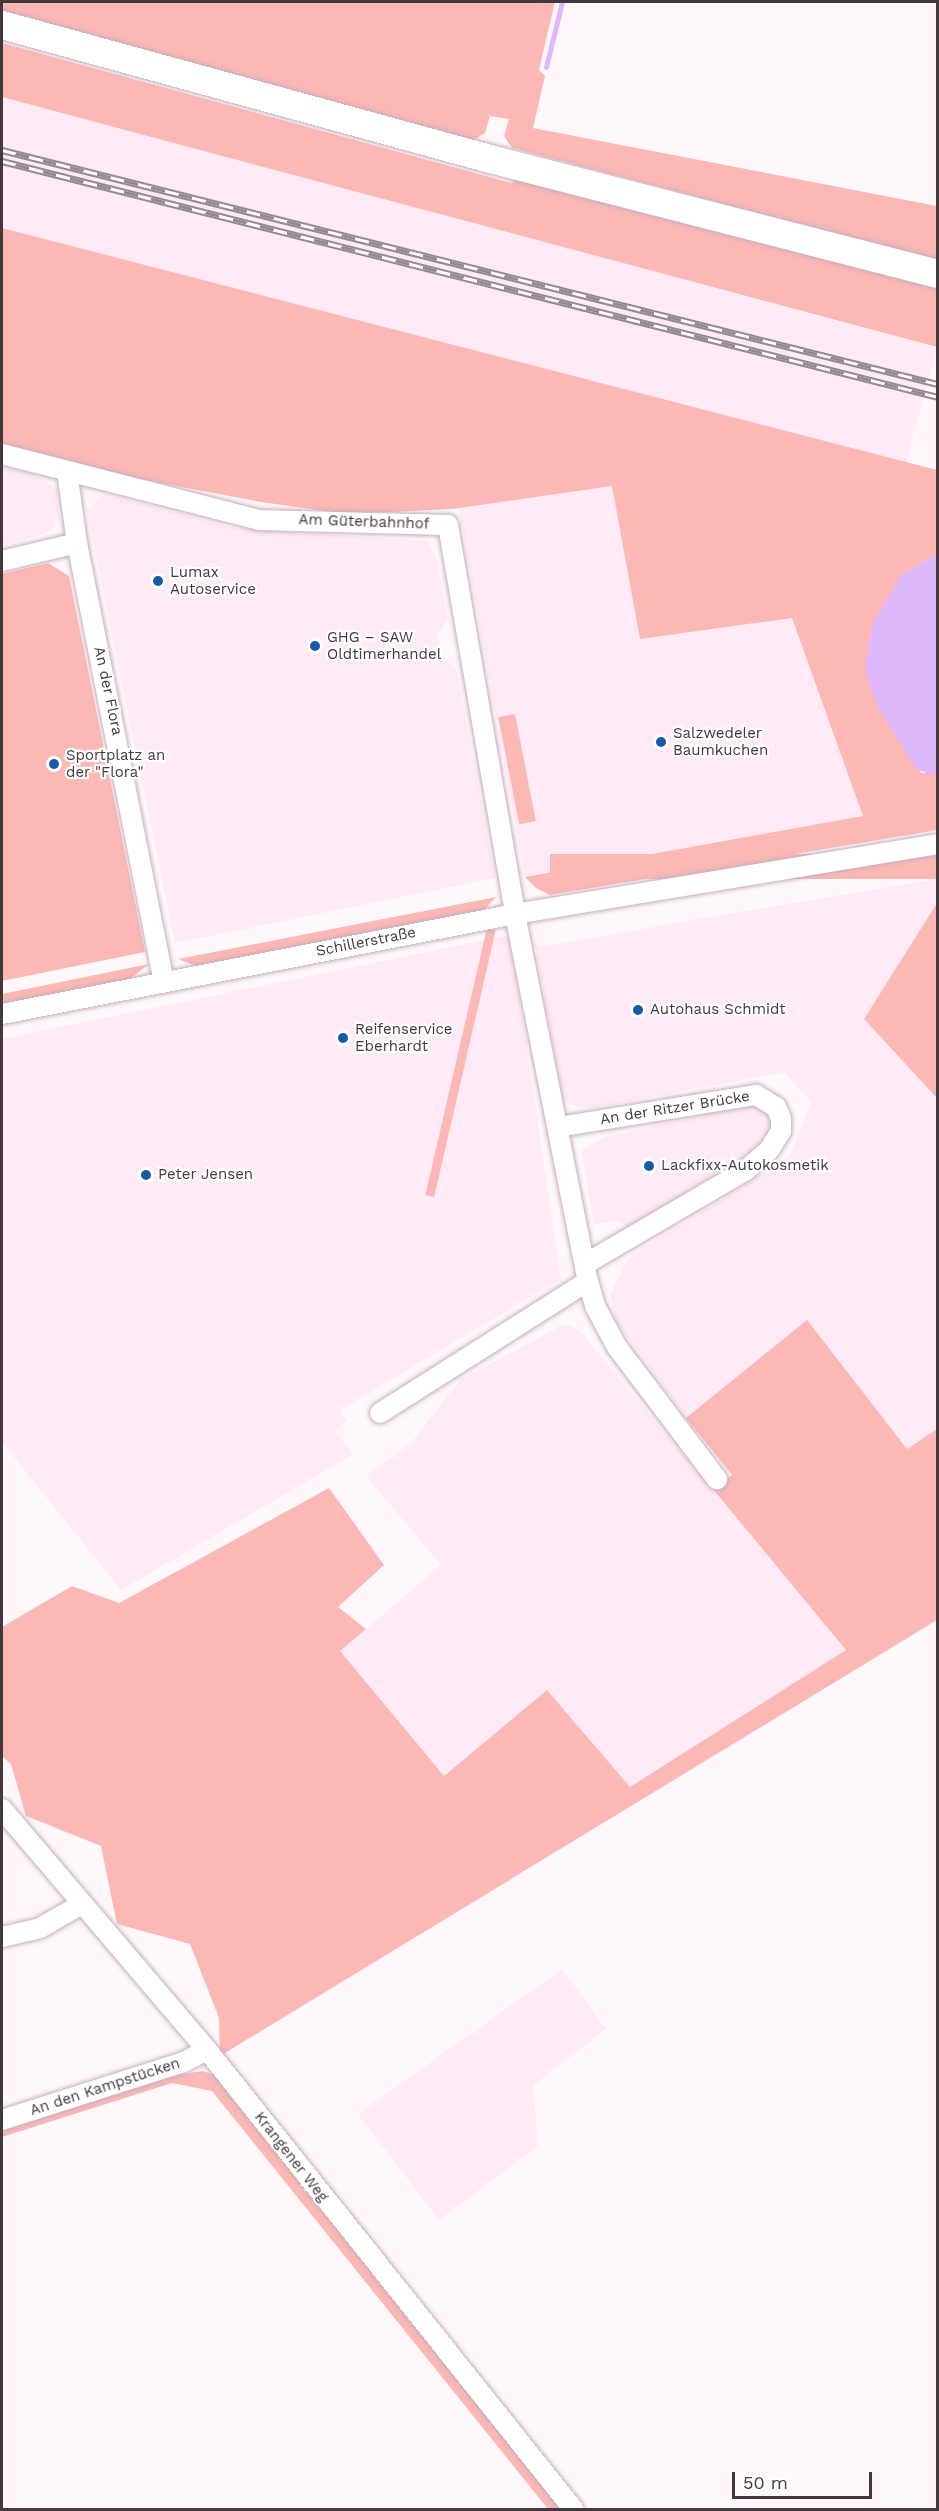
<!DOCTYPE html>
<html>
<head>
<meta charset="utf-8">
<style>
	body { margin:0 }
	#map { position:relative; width:939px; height:2511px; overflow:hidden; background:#fef8fb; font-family:"Work Sans",sans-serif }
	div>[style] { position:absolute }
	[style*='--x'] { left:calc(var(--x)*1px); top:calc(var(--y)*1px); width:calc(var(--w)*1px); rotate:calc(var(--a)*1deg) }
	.built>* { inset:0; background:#ffeaf5; transform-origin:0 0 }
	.green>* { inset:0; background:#fbb8b5; transform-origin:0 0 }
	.water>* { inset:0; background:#deb7fd }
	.stream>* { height:5px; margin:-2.5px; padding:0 2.5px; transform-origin:2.5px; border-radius:2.5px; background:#deb7fd }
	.roads { filter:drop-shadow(0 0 2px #c7aebb) drop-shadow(0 0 2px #c7aebb) }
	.street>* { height:20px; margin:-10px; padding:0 10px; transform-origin:10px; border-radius:10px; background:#fff }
	.secondary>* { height:28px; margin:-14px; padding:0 14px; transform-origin:14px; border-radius:14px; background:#fff }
	.rail>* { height:7px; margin-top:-3.5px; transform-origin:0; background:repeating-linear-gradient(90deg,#fff 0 14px,#938b8f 0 28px); box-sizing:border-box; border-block:2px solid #938b8f }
	.dots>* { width:16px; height:16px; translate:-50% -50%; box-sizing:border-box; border:3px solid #fff; border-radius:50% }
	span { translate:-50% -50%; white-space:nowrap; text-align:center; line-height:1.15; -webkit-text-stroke:4.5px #fff; paint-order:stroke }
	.street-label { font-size:15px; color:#42383d }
	.poi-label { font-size:15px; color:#42383d }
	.left { translate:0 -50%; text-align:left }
	.frame { position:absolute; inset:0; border:3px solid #42383d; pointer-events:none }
	.scale { position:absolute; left:732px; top:2472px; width:140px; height:27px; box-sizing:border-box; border:3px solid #42383d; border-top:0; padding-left:8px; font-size:18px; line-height:21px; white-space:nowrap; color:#42383d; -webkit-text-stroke:4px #fff; paint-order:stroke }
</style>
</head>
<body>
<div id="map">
	<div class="built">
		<i style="left:2px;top:97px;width:968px;height:131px;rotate:15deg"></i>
		<i style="clip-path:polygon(2px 466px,33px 474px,57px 489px,59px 514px,54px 528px,41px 535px,2px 545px)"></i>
		<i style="clip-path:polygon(613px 486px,640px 639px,792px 618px,863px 816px,525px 877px,459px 508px)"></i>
		<i style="clip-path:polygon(101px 496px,125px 499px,233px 528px,427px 541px,437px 561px,448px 619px,437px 636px,443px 660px,456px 667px,495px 878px,175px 943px,90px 527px,88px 511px)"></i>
		<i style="clip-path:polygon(937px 879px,937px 903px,864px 1019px,937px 1097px,937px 1429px,907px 1449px,807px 1321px,686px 1418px,616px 1320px,610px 1295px,629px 1257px,789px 1157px,811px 1102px,784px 1072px,593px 1108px,572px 1105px,561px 1094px,536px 947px)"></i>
		<i style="clip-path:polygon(505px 936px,511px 942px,561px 1279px,340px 1410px,347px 1421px,334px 1431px,354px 1454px,121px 1590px,2px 1442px,2px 1039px)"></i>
		<i style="clip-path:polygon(756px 1104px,769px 1117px,771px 1132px,746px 1161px,629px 1229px,620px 1221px,594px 1224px,581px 1151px,604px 1137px)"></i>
		<i style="clip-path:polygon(565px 1324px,579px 1330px,847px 1650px,630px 1788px,547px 1690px,444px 1776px,340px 1651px,441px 1565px,366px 1476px,411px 1443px,461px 1379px)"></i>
		<i style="clip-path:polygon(562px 1969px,606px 2029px,533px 2086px,538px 2146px,439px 2220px,358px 2114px)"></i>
	</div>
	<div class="green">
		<i style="clip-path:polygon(2px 2px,555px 2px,539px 70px,545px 76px,533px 128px,937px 206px,937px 260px,512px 148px,504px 136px,509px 119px,490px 116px,485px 133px,469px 143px,2px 11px)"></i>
		<i style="clip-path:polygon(2px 43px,511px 183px,519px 176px,937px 285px,937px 347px,2px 97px)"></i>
		<i style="clip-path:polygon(2px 228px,937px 470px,937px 554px,901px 575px,916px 768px,922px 773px,937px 773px,937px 830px,550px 895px,536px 888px,525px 877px,863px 816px,792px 618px,640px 639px,612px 486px,452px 509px,347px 514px,261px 502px,76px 467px,2px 447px)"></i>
		<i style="clip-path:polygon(48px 563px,69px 576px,145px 952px,2px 981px,2px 574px)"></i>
		<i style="left:515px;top:714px;width:109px;height:17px;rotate:79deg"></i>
		<i style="left:937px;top:854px;width:25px;height:387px;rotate:90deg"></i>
		<i style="clip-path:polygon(496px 897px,483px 911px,196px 966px,178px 959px)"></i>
		<i style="clip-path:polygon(937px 903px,937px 1098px,864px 1019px)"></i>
		<i style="left:487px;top:928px;width:9px;height:274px;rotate:13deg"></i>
		<i style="clip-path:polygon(149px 964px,130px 979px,2px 1005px,2px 994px)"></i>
		<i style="clip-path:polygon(807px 1320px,907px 1449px,937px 1429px,937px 1620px,220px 2056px,219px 2018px,190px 1944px,117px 1924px,101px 1846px,26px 1816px,11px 1764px,2px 1756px,2px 1627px,72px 1586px,119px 1603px,329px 1488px,384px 1565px,338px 1607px,366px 1629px,340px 1651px,444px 1776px,547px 1690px,630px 1787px,846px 1650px,712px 1488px,732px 1475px,686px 1418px)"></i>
		<i style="clip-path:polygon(202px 2071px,219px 2076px,562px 2509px,548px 2509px,212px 2091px,172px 2083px,2px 2137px,2px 2128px,166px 2077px)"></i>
	</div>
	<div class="water">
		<i style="clip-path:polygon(937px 554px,938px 773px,929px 774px,916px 769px,878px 707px,865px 670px,872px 625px,901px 575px)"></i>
	</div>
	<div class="stream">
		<i style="--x:546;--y:67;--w:67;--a:-76.2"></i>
	</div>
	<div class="roads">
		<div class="street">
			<i style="--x:2;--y:454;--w:265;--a:14.4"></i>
			<i style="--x:259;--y:520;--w:189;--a:1.5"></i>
			<i style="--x:448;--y:525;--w:395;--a:80.2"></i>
			<i style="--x:515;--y:914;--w:374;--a:78.8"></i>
			<i style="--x:588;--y:1281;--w:26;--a:74"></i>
			<i style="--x:595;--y:1306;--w:47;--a:61.8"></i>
			<i style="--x:617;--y:1347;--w:166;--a:52.9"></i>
			<i style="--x:67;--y:471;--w:73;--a:82.1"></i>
			<i style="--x:77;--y:543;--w:448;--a:78.8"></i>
			<i style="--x:2;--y:561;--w:77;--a:-13.5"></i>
			<i style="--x:2;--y:1014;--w:523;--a:-11.03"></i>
			<i style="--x:515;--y:914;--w:429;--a:-9.4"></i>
			<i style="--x:558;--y:1127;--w:201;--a:-9.2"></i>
			<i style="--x:756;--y:1095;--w:23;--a:31"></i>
			<i style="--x:776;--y:1107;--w:13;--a:67"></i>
			<i style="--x:781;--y:1119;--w:12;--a:90"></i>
			<i style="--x:781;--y:1131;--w:22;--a:122"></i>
			<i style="--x:769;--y:1150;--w:30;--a:139"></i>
			<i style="--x:746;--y:1170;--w:186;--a:149.7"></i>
			<i style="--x:380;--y:1413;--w:246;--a:-32.4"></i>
			<i style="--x:2;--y:1809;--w:316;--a:49.6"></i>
			<i style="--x:207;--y:2050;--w:588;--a:51.42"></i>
			<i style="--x:2;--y:1937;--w:39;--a:-13"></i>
			<i style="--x:40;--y:1928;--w:46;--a:-29.9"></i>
			<i style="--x:2;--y:2120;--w:191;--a:-17.7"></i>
			<i style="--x:184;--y:2062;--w:26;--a:-28"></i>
		</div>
		<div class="secondary">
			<i style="--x:2;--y:25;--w:506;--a:15.35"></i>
			<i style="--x:490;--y:159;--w:463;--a:14.4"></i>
		</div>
	</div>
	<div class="rail">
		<i style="--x:2;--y:150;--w:965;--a:14.04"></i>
		<i style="--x:2;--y:161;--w:965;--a:14.15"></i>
	</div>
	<div class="dots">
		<i style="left:158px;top:581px;background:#165aaa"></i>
		<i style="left:315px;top:646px;background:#165aaa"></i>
		<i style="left:661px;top:742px;background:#165aaa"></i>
		<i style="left:54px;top:764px;background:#165aaa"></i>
		<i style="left:638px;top:1010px;background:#165aaa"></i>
		<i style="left:343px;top:1038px;background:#165aaa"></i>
		<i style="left:649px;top:1166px;background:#165aaa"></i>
		<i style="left:146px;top:1175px;background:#165aaa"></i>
	</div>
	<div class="street-label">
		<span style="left:364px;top:522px;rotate:2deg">Am Güterbahnhof</span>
		<span style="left:108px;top:691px;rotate:78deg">An der Flora</span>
		<span style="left:366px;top:942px;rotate:-11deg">Schillerstraße</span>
		<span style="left:675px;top:1108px;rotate:-9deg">An der Ritzer Brücke</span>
		<span style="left:105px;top:2087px;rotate:-18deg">An den Kampstücken</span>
		<span style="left:291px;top:2157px;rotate:52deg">Krangener Weg</span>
	</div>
	<div class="poi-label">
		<span class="left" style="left:170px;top:581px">Lumax<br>Autoservice</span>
		<span class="left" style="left:327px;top:646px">GHG – SAW<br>Oldtimerhandel</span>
		<span class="left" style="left:673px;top:742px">Salzwedeler<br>Baumkuchen</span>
		<span class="left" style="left:66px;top:764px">Sportplatz an<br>der "Flora"</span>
		<span class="left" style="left:650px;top:1010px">Autohaus Schmidt</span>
		<span class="left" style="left:355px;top:1038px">Reifenservice<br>Eberhardt</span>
		<span class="left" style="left:661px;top:1166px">Lackfixx-Autokosmetik</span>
		<span class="left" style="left:158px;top:1175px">Peter Jensen</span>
	</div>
	<div class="frame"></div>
	<div class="scale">50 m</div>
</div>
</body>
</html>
